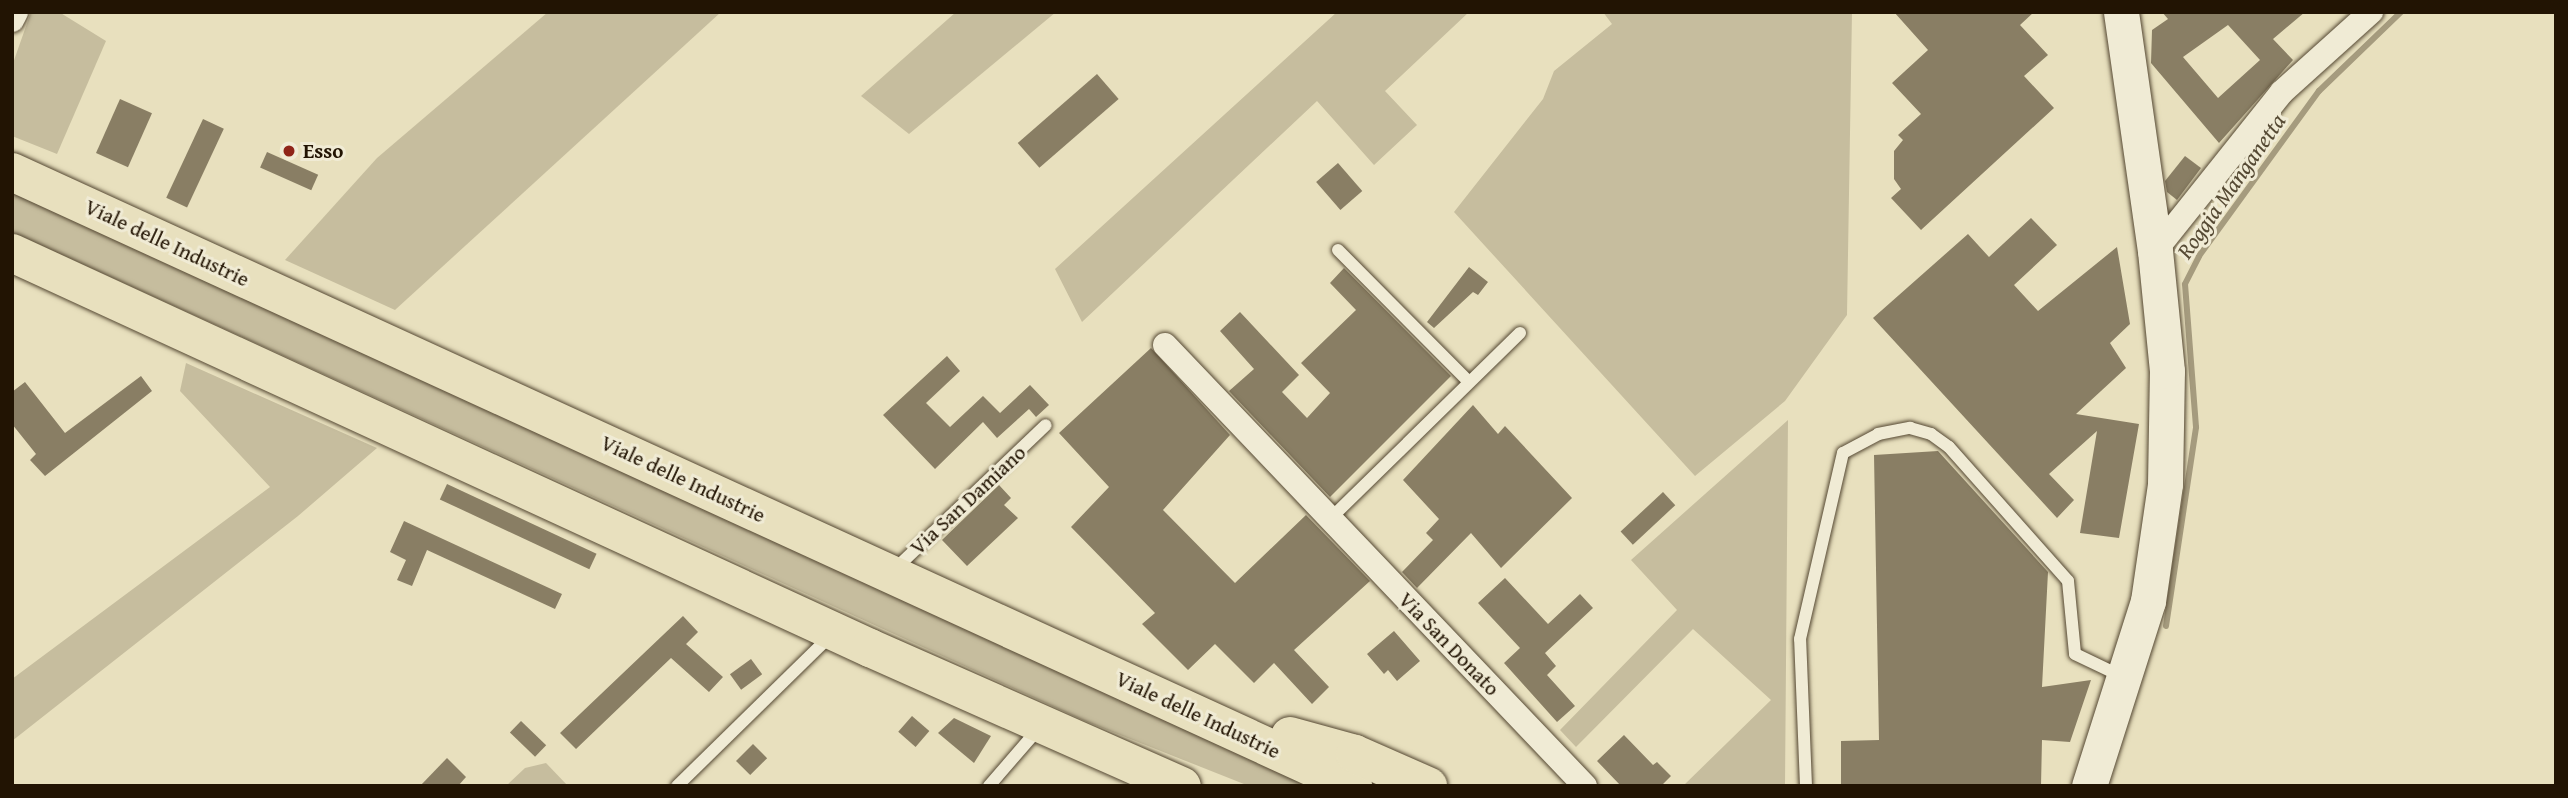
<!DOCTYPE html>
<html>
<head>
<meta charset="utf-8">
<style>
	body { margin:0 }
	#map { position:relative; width:2568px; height:798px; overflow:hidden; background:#e8e0be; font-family:"Gentium Book Plus",serif }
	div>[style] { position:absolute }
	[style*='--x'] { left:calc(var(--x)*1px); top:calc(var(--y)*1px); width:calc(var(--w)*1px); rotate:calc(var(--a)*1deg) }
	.green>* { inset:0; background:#c6bd9e }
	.stream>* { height:6px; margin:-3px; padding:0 3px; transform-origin:3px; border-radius:3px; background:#a59b7e }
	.building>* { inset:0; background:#897e64; transform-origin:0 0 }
	.roads { filter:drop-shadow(0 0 2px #544732) drop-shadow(0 0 2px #544732) }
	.lane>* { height:12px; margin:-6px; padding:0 6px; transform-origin:6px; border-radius:6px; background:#f0ebd5 }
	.street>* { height:24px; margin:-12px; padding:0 12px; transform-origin:12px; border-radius:12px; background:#f0ebd5 }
	.secondary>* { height:35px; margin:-17.5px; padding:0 17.5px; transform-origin:17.5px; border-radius:17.5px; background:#f0ebd5 }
	.primary>* { height:38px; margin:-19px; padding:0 19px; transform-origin:19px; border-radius:19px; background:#e8e0be }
	.dots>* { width:19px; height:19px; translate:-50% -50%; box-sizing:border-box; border:4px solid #f0ebd5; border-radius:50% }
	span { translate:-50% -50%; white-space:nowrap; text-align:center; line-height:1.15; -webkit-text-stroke:6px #f0ebd5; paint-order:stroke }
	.poi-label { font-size:21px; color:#221403; font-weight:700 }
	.left { translate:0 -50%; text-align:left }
	.street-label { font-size:21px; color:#221403 }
	.water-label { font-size:23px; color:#564a34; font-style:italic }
	.frame { position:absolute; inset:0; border:14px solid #221403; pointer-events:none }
</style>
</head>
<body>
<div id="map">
	<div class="green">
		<i style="clip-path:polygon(31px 12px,59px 12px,106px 41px,57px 154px,12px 136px,12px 66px)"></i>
		<i style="clip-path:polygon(548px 12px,721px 12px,395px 310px,285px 260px,377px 158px)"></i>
		<i style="clip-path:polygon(956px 12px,1056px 12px,909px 134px,861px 96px)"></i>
		<i style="clip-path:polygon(1337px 12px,1469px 12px,1385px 91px,1417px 125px,1374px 165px,1317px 101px,1082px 322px,1055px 269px)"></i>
		<i style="clip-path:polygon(1603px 12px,1852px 12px,1847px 315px,1785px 401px,1695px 476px,1454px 212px,1543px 99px,1554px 71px,1612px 24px)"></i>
		<i style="clip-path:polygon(12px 186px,1316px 786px,1249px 786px,1085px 721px,12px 232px)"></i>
		<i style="clip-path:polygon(186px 363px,377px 448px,298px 516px,12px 741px,12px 679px,270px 487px,180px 391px)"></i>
		<i style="clip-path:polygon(1788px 420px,1785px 786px,1683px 786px,1771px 700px,1693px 629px,1576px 747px,1560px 730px,1677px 610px,1631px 560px)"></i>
		<i style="clip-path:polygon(546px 763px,568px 786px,506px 786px,525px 768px)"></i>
	</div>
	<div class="stream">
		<i style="--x:2166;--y:626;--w:201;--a:-81.4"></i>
		<i style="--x:2196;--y:427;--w:143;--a:-94.4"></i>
		<i style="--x:2185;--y:284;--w:31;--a:-63"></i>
		<i style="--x:2199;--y:256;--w:204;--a:-54"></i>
		<i style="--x:2319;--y:91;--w:114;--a:-43.9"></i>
	</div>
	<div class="building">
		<i style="clip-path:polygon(1894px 12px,2034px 12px,2020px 25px,2048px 55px,2024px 76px,2054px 108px,1921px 230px,1891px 198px,1901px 189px,1894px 179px,1894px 151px,1903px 140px,1898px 135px,1921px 114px,1892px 83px,1928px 50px)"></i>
		<i style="clip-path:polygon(evenodd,2162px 12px,2305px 12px,2273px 39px,2293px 60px,2219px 143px,2151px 63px,2152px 30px,2168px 19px,2162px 12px,2228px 25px,2260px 60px,2218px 98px,2183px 57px,2228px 25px)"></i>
		<i style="left:1097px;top:74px;width:33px;height:105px;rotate:49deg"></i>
		<i style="left:120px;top:99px;width:35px;height:59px;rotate:24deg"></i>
		<i style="left:203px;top:119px;width:23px;height:87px;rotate:25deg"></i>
		<i style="left:267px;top:152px;width:56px;height:17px;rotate:24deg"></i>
		<i style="clip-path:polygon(2185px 156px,2201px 168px,2177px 200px,2167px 192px,2165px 181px)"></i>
		<i style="left:1338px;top:163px;width:37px;height:29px;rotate:49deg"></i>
		<i style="clip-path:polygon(2031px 218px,2057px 245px,2014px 285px,2038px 311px,2117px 247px,2130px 324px,2110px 343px,2126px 368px,2076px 414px,2139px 424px,2119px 538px,2080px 533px,2097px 431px,2049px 474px,2074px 500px,2057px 518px,1873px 318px,1968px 234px,1989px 257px)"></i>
		<i style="clip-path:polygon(1469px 267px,1488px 282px,1478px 295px,1473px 292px,1434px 328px,1427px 322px)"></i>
		<i style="clip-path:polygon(1344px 268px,1451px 376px,1330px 497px,1229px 391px,1254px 369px,1220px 331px,1240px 312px,1299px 375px,1282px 392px,1307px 418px,1330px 393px,1301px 363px,1356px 310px,1330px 283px)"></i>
		<i style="clip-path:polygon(1151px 348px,1230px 435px,1163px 510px,1235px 583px,1306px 515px,1370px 581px,1294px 650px,1329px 687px,1312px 704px,1274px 663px,1254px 683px,1215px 644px,1188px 670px,1142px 624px,1155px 613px,1071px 527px,1109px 487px,1059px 433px)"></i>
		<i style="clip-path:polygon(947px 356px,960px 371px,926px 403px,950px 427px,983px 396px,1000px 413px,1030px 385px,1049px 405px,1036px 417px,1029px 409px,997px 438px,983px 422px,935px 469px,883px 415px)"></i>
		<i style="clip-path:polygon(141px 376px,152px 391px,45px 476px,30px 460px,36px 454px,12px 424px,12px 392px,25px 382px,65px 433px)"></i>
		<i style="clip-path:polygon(1473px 405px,1498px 434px,1505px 426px,1572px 498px,1501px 568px,1471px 533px,1417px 588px,1402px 572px,1433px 540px,1426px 533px,1439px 519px,1403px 480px)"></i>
		<i style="clip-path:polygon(1938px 451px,2048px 572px,2042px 687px,2091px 680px,2070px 742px,2042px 740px,2041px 786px,1841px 786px,1841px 741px,1879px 740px,1874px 455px)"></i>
		<i style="left:447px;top:484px;width:165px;height:17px;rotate:25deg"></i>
		<i style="clip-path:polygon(999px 485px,1011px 498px,1004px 505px,1018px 518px,967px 566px,942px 540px)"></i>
		<i style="left:1663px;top:492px;width:18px;height:58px;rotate:47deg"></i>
		<i style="clip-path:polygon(404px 521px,562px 594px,555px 609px,427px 550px,412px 586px,397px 580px,406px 560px,390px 552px)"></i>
		<i style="clip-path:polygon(1505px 578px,1548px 624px,1580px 594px,1593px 608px,1545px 653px,1556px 666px,1547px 675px,1575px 706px,1557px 722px,1504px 663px,1520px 648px,1478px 603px)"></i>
		<i style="clip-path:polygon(683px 616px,698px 632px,686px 644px,723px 677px,709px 692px,671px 658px,576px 749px,560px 733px)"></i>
		<i style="clip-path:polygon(1394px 631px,1420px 661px,1397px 681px,1388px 670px,1384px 674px,1367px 654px)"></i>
		<i style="left:751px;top:659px;width:19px;height:26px;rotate:54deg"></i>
		<i style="left:912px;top:716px;width:23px;height:21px;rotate:41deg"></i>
		<i style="clip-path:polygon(954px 718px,991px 736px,974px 763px,938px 733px)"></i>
		<i style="left:521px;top:721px;width:35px;height:16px;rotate:44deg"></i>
		<i style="clip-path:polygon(1624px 735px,1653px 765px,1657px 762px,1671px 776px,1661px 786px,1621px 786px,1597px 761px)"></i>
		<i style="left:753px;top:744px;width:20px;height:24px;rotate:45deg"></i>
		<i style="clip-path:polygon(447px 758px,466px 777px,458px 786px,420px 786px)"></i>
	</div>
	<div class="roads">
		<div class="lane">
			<i style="--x:1338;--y:250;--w:186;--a:45.2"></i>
			<i style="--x:1330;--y:519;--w:266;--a:-44.4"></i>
			<i style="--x:893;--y:571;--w:211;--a:-43.7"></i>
			<i style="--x:677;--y:786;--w:217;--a:-44.4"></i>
			<i style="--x:989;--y:786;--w:77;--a:-49.2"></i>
			<i style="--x:1806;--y:786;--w:147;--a:-92.3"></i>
			<i style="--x:1800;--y:639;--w:191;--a:-77"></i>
			<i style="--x:1843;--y:453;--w:40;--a:-28"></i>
			<i style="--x:1878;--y:434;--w:33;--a:-11"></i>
			<i style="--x:1910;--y:428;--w:22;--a:16"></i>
			<i style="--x:1931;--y:434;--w:22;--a:36"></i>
			<i style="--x:1949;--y:447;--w:179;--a:48.4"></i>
			<i style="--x:2068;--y:581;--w:73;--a:84.5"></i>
			<i style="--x:2075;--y:654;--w:53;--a:25.6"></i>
		</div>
		<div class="street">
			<i style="--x:12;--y:20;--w:9;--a:-63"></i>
			<i style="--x:2155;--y:251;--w:203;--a:-51.4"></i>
			<i style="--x:2282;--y:92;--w:120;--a:-42"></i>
			<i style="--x:1165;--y:345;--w:609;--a:46.4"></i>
		</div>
		<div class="secondary">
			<i style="--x:2089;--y:786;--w:194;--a:-72.3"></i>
			<i style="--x:2148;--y:601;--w:118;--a:-81.7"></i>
			<i style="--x:2165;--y:484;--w:113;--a:-89"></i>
			<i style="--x:2167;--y:371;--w:121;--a:-95.7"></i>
			<i style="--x:2155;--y:251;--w:241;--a:-98.1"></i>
		</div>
		<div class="primary">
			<i style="--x:12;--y:172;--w:1475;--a:24.6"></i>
			<i style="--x:12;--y:253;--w:945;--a:24.72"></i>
			<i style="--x:870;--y:648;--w:341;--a:23.9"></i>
			<i style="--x:1290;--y:736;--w:67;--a:15.5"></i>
			<i style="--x:1355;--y:754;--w:80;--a:23.7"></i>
		</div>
	</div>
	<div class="dots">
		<i style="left:289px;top:151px;background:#8f2418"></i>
	</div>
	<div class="poi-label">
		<span class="left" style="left:303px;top:151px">Esso</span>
	</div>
	<div class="street-label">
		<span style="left:167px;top:243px;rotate:25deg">Viale delle Industrie</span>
		<span style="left:683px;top:479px;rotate:25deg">Viale delle Industrie</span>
		<span style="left:968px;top:500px;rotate:-43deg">Via San Damiano</span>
		<span style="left:1449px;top:644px;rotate:46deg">Via San Donato</span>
		<span style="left:1198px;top:715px;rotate:25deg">Viale delle Industrie</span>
	</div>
	<div class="water-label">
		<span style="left:2231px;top:186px;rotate:-55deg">Roggia Manganetta</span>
	</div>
	<div class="frame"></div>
</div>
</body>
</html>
